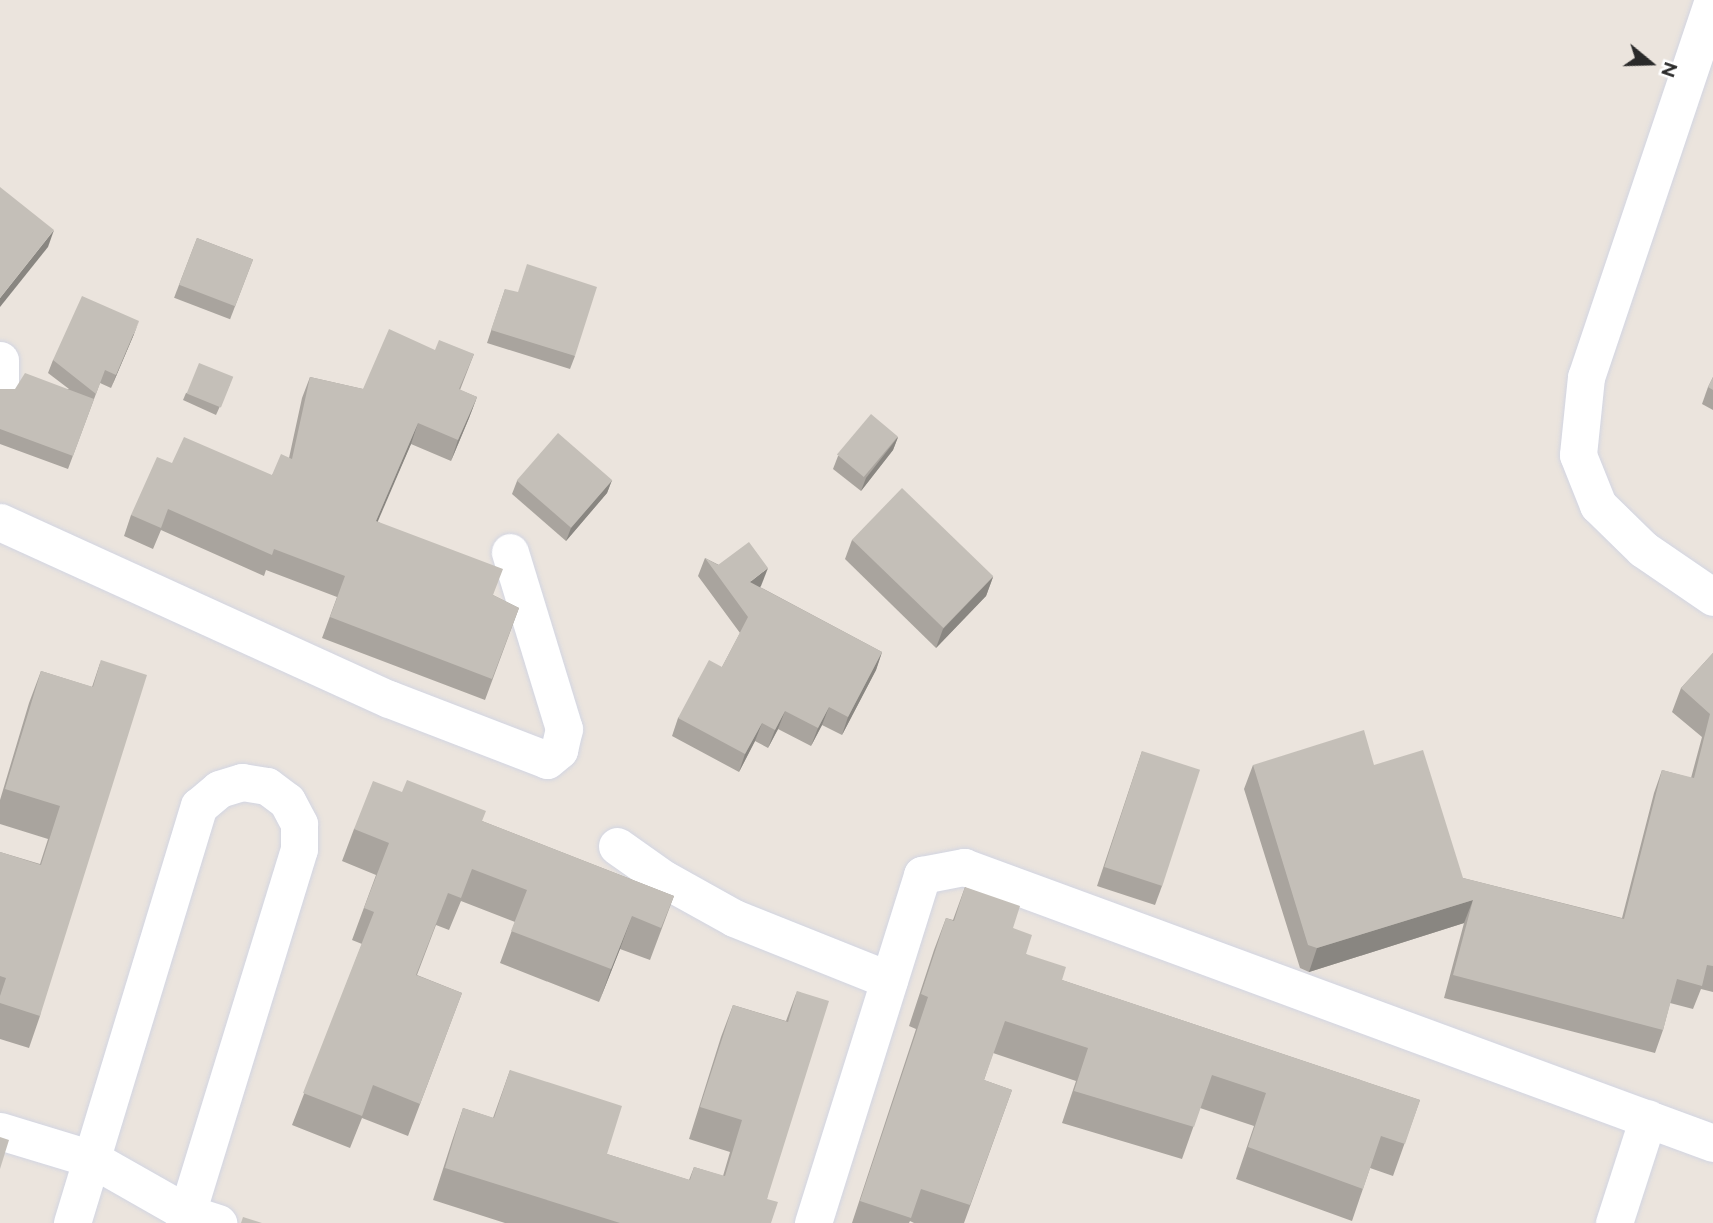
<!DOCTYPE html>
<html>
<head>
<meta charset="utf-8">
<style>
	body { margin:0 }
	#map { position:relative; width:1713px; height:1223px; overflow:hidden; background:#ebe4dd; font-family:Raleway,sans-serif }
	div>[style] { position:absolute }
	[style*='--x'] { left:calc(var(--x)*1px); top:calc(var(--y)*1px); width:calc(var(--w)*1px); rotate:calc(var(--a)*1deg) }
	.roads { filter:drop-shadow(0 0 2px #d2d5e2) drop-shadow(0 0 2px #d2d5e2) }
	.minor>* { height:37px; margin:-18.5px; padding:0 18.5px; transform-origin:18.5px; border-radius:18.5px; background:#fff }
	.wall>* { inset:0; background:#a9a49e; transform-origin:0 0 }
	.shaded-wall>* { inset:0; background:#898681 }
	.building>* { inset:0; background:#c4bfb8; transform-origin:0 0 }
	span { translate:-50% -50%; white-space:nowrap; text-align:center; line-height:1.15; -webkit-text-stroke:5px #fff; paint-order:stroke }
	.north { position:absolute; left:1615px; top:28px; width:70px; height:70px; -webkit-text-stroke:5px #fff; paint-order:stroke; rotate:109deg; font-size:19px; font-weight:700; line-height:28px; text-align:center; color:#2a2a2a }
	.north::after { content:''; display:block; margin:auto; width:24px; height:32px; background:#2a2a2a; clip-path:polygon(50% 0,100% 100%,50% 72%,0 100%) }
</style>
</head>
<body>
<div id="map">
	<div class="roads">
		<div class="minor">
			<i style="--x:1713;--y:0;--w:398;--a:108.6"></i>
			<i style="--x:1586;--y:377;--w:78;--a:95.9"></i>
			<i style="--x:1578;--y:455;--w:54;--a:68.2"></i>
			<i style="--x:1598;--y:505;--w:63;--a:44.4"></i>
			<i style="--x:1643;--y:549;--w:85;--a:34.4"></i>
			<i style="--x:0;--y:360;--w:24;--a:90"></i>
			<i style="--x:0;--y:522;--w:427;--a:24.5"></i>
			<i style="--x:389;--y:699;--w:169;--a:21.1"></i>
			<i style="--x:547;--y:760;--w:16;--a:-40"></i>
			<i style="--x:559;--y:750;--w:22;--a:-77"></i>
			<i style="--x:564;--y:729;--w:185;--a:-107"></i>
			<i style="--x:617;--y:846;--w:57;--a:35.1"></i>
			<i style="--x:664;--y:879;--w:80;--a:29.1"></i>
			<i style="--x:734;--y:918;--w:167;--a:21.8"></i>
			<i style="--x:0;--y:1131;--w:96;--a:16.9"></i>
			<i style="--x:92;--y:1159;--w:109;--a:29.6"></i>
			<i style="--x:187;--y:1213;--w:33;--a:18"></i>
			<i style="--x:72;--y:1223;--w:436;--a:-73.1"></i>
			<i style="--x:199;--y:806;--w:26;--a:-40"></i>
			<i style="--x:219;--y:789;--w:24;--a:-17"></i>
			<i style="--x:242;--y:782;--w:25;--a:9"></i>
			<i style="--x:267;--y:786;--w:25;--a:37"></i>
			<i style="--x:287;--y:801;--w:26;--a:62"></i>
			<i style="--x:299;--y:824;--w:25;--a:90"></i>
			<i style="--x:299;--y:849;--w:391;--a:107.1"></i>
			<i style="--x:813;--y:1223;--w:365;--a:-72.6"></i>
			<i style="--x:922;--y:875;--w:43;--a:-10.8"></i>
			<i style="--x:964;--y:867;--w:798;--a:20.23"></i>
			<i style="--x:1614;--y:1223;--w:110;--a:-72.1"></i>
		</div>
	</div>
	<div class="wall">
		<i style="left:197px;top:238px;width:60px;height:64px;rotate:21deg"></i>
		<i style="clip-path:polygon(505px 289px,575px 356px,570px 369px,487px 343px)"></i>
		<i style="clip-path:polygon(134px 334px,111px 388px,100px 383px,68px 469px,0 444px,0 389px,69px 389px,48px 373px,53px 360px)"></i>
		<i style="clip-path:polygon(435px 350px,474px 354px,460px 390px,477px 397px,469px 418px,451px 461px,411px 444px,377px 521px,493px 595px,519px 608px,485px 700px,322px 638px,337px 597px,266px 570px,264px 576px,161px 530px,153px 549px,124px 536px,131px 515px,272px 475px,289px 458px,302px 398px,310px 377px,363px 389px)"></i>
		<i style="clip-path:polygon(1713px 377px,1713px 410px,1702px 404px,1708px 387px)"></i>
		<i style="clip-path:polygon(230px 384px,216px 415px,183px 400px,186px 393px)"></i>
		<i style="clip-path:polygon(898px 437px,893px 450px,861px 491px,833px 469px,838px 456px)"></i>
		<i style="clip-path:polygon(612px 480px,607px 493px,566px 541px,512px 494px,517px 481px)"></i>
		<i style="clip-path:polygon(852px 540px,993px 577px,986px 596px,936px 648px,845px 559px)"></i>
		<i style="clip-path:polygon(705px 558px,761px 586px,760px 587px,882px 652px,876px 670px,842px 735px,822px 725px,811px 746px,778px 729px,768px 748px,755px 741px,739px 772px,672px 736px,678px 718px,722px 667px,740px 633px,698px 576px)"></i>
		<i style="clip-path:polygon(1713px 653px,1713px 992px,1701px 989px,1693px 1009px,1670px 1003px,1663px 1030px,1655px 1053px,1444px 998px,1464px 923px,1309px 972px,1300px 968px,1244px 789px,1253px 765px,1463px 878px,1622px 918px,1654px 793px,1662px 770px,1691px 778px,1702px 737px,1672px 712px,1681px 688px)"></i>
		<i style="clip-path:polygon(101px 660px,40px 1016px,29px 1048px,0 1039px,0 852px,40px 864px,48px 839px,0 824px,0 800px,29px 703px,41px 671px,92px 687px)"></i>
		<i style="clip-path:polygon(1142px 751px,1162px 886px,1155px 905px,1097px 886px)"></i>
		<i style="clip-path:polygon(402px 792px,482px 821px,674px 896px,650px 960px,620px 949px,599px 1002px,500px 963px,515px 922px,461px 901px,449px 930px,436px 925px,417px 975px,462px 993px,408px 1136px,362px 1118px,350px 1148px,292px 1125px,362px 944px,352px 940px,376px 875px,342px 861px,354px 829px)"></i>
		<i style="clip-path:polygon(965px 887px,1013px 928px,1026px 954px,1062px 980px,1420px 1100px,1393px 1176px,1370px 1168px,1352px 1221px,1236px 1179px,1254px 1126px,1200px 1108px,1182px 1159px,1062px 1123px,1076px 1081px,993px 1053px,984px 1080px,1012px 1090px,964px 1223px,914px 1223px,910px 1221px,909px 1223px,852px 1223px,916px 1029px,909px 1026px,934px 950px,946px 918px,953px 920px)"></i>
		<i style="clip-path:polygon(797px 991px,767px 1199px,771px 1223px,505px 1223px,433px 1200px,452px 1141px,463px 1108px,493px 1118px,510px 1070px,607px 1154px,689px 1180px,694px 1167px,723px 1176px,730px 1152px,689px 1139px,721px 1037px,733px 1005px,786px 1021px)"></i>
	</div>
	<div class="shaded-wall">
		<i style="clip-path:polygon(54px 230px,48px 247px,0 307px,0 298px)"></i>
		<i style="clip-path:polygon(139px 321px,134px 334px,111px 388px,116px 375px)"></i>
		<i style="clip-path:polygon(477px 397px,469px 418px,451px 461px,458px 440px)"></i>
		<i style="clip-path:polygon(418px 423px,411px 444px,369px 542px,376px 521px)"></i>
		<i style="clip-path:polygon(898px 437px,893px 450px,861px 491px,866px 478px)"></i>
		<i style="clip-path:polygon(612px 480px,607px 493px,566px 541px,571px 528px)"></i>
		<i style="clip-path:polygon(768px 568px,761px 586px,743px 599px,750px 582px)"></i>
		<i style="clip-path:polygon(993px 577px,986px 596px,936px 648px,943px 629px)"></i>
		<i style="clip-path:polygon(882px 652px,876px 670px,842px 735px,848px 717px)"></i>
		<i style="clip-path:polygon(829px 707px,822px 725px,811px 746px,818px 728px)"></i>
		<i style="clip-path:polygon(785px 711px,778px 729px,768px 748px,775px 730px)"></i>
		<i style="clip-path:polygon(762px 723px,755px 741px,739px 772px,745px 754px)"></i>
		<i style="clip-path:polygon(1473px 900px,1464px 923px,1309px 972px,1317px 948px)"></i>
		<i style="clip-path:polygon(632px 916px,620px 949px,599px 1002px,611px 969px)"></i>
	</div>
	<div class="building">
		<i style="clip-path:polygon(0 187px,54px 230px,0 298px)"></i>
		<i style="left:197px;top:238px;width:60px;height:50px;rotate:21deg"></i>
		<i style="clip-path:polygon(527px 264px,597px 287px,575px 356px,491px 330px,505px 289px,518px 292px)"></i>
		<i style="clip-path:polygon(82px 296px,139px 321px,116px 375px,105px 370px,96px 394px,53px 360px)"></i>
		<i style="clip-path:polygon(389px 329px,435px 350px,439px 340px,474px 354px,459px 389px,477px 397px,458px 440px,418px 423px,376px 521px,503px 569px,493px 595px,519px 608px,492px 679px,330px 617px,345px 576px,274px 549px,272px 555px,168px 509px,161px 528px,131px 515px,157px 457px,172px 463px,184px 437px,272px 475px,281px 454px,292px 459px,310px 377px,363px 389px)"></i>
		<i style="left:199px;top:363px;width:37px;height:33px;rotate:22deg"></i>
		<i style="clip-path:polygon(25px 373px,94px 399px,73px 456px,0 429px,0 389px,15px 389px)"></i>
		<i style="clip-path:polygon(1713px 377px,1713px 390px,1708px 387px)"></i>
		<i style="left:871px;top:414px;width:35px;height:53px;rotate:40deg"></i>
		<i style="left:558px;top:433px;width:72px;height:63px;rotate:41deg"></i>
		<i style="left:902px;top:488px;width:127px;height:72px;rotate:44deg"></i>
		<i style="clip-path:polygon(749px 542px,768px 568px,750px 582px,882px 652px,848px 717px,829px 707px,818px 728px,785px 711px,775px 730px,762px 723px,745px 754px,678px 718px,709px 660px,722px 667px,748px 617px,705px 558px,718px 565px)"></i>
		<i style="clip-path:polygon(1713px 653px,1713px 966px,1707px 965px,1702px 986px,1677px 979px,1663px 1030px,1453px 975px,1473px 900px,1317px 948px,1308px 945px,1253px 765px,1364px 730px,1374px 765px,1423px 750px,1463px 878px,1624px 919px,1662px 770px,1694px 778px,1710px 714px,1681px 688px)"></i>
		<i style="clip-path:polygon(101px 660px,147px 675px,40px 1016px,0 1003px,0 996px,6px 978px,0 976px,0 852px,41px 865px,60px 806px,5px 789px,41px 671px,93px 687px)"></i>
		<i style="left:1142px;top:751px;width:61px;height:122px;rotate:18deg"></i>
		<i style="clip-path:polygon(407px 780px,486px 811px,482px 821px,674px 896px,661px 928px,632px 916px,611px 969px,511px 931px,527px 890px,472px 869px,461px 898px,448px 893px,416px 975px,462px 993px,420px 1104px,373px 1085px,362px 1116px,303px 1093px,374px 912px,364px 908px,389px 843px,354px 829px,373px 781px,402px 792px)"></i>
		<i style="clip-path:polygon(965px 887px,1020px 906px,1013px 928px,1032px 935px,1026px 954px,1066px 967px,1062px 980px,1420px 1100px,1405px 1144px,1381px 1136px,1363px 1189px,1248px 1147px,1266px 1093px,1212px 1075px,1194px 1127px,1074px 1091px,1088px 1048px,1005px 1021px,984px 1080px,1012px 1090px,970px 1205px,921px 1189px,911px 1218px,860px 1201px,928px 997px,921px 994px,946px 918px,954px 921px)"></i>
		<i style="clip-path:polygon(797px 991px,829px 1001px,767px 1199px,778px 1202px,771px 1223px,620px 1223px,445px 1168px,463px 1108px,494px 1118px,510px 1070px,622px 1106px,607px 1154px,690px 1180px,694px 1167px,725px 1176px,742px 1120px,700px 1107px,733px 1005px,788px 1022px)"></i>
		<i style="clip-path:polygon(0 1137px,9px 1140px,0 1169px)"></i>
		<i style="clip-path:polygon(243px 1217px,262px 1223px,241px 1223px)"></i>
	</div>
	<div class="north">N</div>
</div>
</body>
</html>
